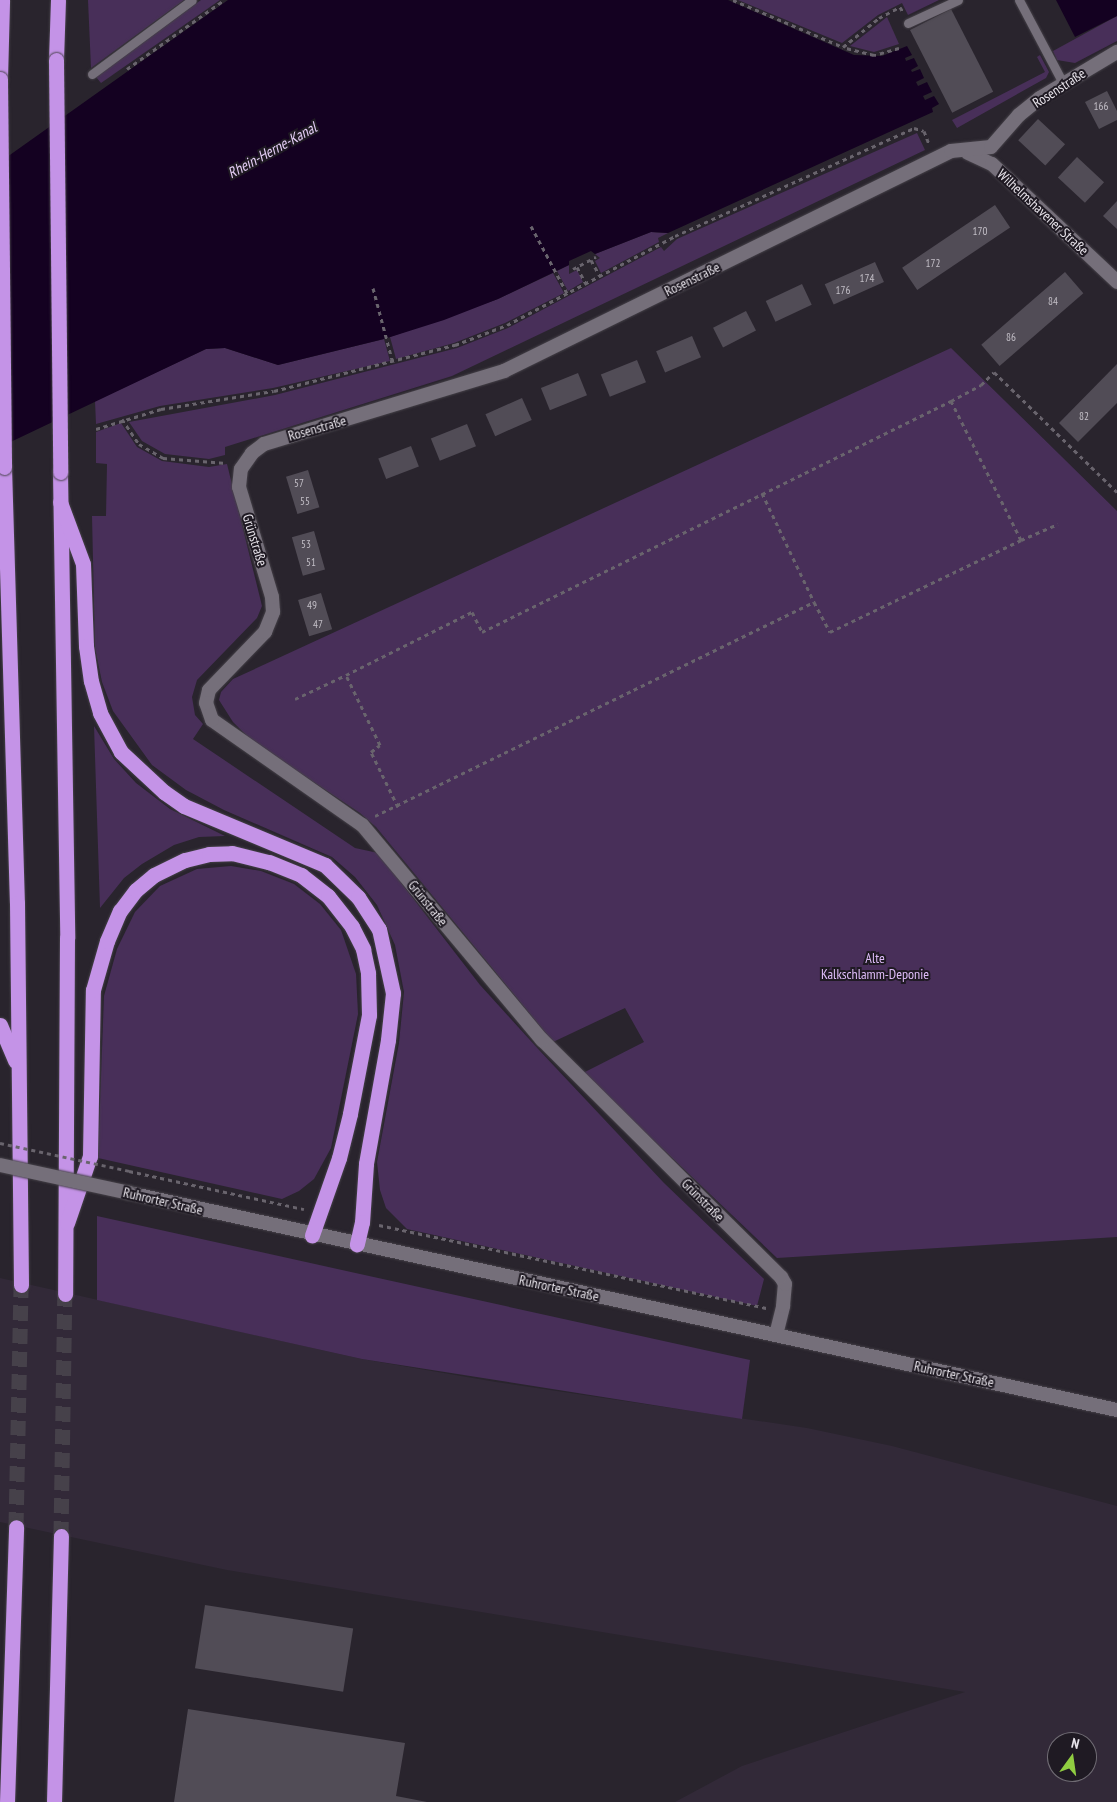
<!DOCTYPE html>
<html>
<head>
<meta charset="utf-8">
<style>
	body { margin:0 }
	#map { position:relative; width:1117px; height:1802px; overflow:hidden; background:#29242d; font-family:"PT Sans Narrow",sans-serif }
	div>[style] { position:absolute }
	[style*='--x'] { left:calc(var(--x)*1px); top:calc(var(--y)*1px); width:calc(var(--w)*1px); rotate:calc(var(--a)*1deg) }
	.built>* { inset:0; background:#322938 }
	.green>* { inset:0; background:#482f59 }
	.water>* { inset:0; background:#140121 }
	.building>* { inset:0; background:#514c56; transform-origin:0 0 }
	.motorway-tunnel>* { height:15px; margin-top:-7.5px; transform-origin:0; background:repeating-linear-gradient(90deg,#46414a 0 15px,transparent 0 23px) }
	.path>* { height:3px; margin-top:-1.5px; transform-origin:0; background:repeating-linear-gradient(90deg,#69646d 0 4px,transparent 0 8px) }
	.roads { filter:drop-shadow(0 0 1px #454148) drop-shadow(0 0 1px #454148) }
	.service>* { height:9px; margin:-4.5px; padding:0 4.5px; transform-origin:4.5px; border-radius:4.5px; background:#756f7a }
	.minor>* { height:14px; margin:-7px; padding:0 7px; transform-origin:7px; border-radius:7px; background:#756f7a }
	.secondary>* { height:14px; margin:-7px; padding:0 7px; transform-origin:7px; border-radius:7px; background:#756f7a }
	.motorway>* { height:15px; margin:-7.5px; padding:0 7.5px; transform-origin:7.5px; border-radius:7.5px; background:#c493e7 }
	.path-bridge>* { height:3px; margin-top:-1.5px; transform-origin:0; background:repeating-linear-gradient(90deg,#69646d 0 4px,transparent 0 8px) }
	.bridges { filter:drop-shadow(0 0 1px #454148) drop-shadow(0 0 1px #454148) }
	.secondary-bridge>* { height:14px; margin:-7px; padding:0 7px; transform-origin:7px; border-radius:7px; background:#756f7a }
	.motorway-bridge>* { height:15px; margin:-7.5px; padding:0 7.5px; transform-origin:7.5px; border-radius:7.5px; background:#c493e7 }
	span { translate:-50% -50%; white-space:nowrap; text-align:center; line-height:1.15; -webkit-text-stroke:4px #1f1a23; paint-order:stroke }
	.number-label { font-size:11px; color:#c2bec6 }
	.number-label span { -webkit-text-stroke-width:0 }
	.street-label { font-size:14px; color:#e8e4eb }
	.park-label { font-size:14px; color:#debcf8 }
	.water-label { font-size:15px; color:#e5cef6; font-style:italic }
	.north { position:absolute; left:1047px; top:1732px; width:50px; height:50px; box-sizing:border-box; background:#1f1a23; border:1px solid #6f6b73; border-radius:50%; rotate:14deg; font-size:14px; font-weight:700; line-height:20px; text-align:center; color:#e8e4eb }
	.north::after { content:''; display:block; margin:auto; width:18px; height:22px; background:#90cd41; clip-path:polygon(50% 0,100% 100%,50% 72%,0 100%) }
</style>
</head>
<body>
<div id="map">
	<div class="built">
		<i style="clip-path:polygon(evenodd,0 1278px,362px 1359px,496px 1382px,807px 1428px,892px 1446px,1117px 1506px,1117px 1802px,675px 1802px,742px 1766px,965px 1692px,227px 1570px,0 1522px,0 1278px,1057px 1742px,1087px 1742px,1087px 1772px,1057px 1772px,1057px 1742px)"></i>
	</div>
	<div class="green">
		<i style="clip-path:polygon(88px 0,184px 0,91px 68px)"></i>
		<i style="clip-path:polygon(201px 0,220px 0,101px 83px,96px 77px)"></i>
		<i style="clip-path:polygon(738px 0,939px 0,908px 15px,902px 3px,878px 15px,842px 43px)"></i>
		<i style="clip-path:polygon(1117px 16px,1117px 41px,1075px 63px,1057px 60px,1053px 51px)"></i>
		<i style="clip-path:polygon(887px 17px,899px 44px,874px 52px,850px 46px)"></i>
		<i style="clip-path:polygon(1040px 55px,1049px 72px,1046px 78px,957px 128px,952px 120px,1045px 72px,1037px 57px)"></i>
		<i style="clip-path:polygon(917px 133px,925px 150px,452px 376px,225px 447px,225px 455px,209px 459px,165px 454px,142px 441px,129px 422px,275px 395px,457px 348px,508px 328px,661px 247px,664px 251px,677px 239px)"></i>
		<i style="clip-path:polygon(651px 232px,668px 233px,658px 238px,659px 242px,601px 273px,595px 261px,600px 258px,595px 254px)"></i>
		<i style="clip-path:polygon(569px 265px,569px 274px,577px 270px,583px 282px,568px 291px,557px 271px)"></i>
		<i style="clip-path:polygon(553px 273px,564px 293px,505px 323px,454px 343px,396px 359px,390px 337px,498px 299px)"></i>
		<i style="clip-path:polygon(384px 339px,390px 361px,273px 388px,160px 406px,96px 424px,95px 401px,206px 349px,225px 348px,278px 365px)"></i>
		<i style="clip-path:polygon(951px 348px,1117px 511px,1117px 1237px,777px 1258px,583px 1073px,644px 1042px,625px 1008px,553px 1042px,376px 827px,360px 813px,252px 741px,233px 722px,219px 700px,221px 692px,233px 679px)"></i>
		<i style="clip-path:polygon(121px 423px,137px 447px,162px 461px,209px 467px,227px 464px,262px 606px,257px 618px,197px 680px,192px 697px,195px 715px,203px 724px,193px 739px,355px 848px,378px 853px,480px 985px,540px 1051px,664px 1183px,764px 1279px,757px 1306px,407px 1229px,386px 1208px,380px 1190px,377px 1162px,399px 1043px,404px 992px,395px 945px,377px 905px,355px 877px,332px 857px,224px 810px,186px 790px,152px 765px,113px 711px,102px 682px,95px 648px,92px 516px,106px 516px,107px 464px,96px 463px,96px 432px)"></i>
		<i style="clip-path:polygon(94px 726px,114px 759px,136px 783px,170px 809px,225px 836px,199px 837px,174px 845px,142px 864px,124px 878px,100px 908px)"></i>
		<i style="clip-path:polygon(231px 866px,261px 871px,294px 884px,320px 904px,341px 930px,356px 974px,358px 1014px,331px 1148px,314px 1179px,299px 1191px,282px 1199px,98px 1158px,104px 996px,117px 949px,135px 912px,160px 886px,197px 869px)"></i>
		<i style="clip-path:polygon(97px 1216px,750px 1360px,742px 1419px,362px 1359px,97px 1300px)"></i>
	</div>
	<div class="water">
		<i style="clip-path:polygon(228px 0,728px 0,854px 55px,882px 56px,907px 46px,912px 55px,905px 58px,906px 61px,914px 58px,918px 66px,911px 70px,912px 72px,920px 69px,924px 78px,916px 82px,918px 86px,927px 82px,932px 92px,923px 96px,925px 100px,934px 96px,939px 104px,932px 108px,933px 112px,668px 233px,651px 232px,595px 254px,591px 251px,569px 261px,569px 265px,498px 299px,444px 320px,384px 339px,278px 365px,225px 348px,206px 349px,0 447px,0 162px)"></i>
		<i style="clip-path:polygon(1056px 0,1117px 0,1117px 16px,1075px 37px)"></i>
	</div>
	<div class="building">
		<i style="left:951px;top:9px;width:93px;height:46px;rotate:63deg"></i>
		<i style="clip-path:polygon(1107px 91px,1117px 111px,1117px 120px,1099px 129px,1085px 102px)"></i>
		<i style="left:1038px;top:119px;width:37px;height:29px;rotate:43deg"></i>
		<i style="left:1077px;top:157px;width:37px;height:28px;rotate:43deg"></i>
		<i style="clip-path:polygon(1117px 201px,1117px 229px,1103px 216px)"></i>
		<i style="left:995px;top:205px;width:27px;height:112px;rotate:56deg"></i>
		<i style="left:875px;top:262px;width:22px;height:55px;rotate:66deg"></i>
		<i style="left:1065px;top:272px;width:28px;height:111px;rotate:49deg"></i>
		<i style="left:802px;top:284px;width:23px;height:40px;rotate:65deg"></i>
		<i style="left:746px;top:311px;width:22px;height:37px;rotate:63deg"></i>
		<i style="left:692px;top:336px;width:23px;height:39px;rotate:67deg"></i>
		<i style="left:637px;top:360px;width:24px;height:39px;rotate:68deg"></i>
		<i style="clip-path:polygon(1117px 364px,1117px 403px,1078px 442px,1059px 423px)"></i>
		<i style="left:578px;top:373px;width:24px;height:40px;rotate:68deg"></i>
		<i style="left:522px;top:398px;width:24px;height:40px;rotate:66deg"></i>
		<i style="left:467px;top:424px;width:24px;height:39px;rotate:68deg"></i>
		<i style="left:411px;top:446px;width:22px;height:35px;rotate:69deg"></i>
		<i style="left:308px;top:470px;width:39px;height:23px;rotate:73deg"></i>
		<i style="left:314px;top:531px;width:40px;height:23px;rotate:74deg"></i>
		<i style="left:321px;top:593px;width:38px;height:24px;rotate:73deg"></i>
		<i style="left:205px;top:1605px;width:150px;height:64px;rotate:9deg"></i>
		<i style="clip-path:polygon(188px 1709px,405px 1743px,396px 1796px,427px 1802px,174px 1802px)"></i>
	</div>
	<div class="motorway-tunnel">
		<i style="--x:16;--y:1527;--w:242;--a:-88.8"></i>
		<i style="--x:61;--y:1536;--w:242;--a:-89.1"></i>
	</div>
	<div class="path">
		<i style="--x:733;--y:0;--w:120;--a:23.1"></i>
		<i style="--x:899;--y:48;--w:26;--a:164"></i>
		<i style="--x:874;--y:55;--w:32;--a:-166"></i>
		<i style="--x:843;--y:47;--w:46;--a:-38.9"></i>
		<i style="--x:879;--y:18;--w:24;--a:-28"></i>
		<i style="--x:900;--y:7;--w:6;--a:59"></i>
		<i style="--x:127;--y:69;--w:119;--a:-35.4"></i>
		<i style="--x:531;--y:226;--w:76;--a:61.8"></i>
		<i style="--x:591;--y:260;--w:18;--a:61"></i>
		<i style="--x:577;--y:267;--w:19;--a:62"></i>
		<i style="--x:573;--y:269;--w:26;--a:-28"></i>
		<i style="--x:373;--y:288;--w:78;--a:75.1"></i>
		<i style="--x:122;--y:419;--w:30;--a:56"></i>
		<i style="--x:139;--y:444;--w:28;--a:30"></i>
		<i style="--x:163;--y:458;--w:63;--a:4.5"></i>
		<i style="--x:96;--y:429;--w:68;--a:-17.1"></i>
		<i style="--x:161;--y:409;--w:114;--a:-9.1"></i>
		<i style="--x:274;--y:391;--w:187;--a:-14.3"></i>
		<i style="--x:455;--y:345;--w:56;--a:-21"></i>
		<i style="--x:507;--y:325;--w:190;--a:-27.9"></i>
		<i style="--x:675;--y:236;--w:262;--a:-24.3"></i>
		<i style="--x:914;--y:128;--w:10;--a:17"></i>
		<i style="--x:924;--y:131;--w:14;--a:69"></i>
		<i style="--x:762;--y:493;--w:121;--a:64.5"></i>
		<i style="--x:1021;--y:540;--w:40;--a:-23.4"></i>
		<i style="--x:295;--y:699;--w:56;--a:-25.2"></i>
		<i style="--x:398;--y:807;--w:61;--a:-116.1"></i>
		<i style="--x:371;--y:752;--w:11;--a:-38"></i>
		<i style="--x:380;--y:745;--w:78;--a:-115.9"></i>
		<i style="--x:346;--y:675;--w:141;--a:-26.6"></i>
		<i style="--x:472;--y:612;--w:22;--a:63"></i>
		<i style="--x:482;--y:632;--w:523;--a:-26.22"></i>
		<i style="--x:375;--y:816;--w:488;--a:-26"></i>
		<i style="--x:814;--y:602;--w:34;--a:62"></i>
		<i style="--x:830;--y:632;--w:212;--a:-25.7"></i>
		<i style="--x:1021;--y:540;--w:156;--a:-116.7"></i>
		<i style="--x:951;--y:401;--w:34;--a:-28"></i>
		<i style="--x:981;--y:385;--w:18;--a:-45"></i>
		<i style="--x:994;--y:372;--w:172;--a:44.3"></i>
		<i style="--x:129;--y:1171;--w:179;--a:12.3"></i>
		<i style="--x:379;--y:1225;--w:396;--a:12.1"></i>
	</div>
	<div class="roads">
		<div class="service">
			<i style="--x:1019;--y:0;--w:94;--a:62.1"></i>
			<i style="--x:908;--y:23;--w:55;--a:-24.7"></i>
			<i style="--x:92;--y:74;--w:124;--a:-36.5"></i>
		</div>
		<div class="minor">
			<i style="--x:968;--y:153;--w:26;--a:25"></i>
			<i style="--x:992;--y:164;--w:172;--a:43.3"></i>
			<i style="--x:776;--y:1335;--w:30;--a:-76"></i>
			<i style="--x:783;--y:1306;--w:22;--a:-85"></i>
			<i style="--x:785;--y:1284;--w:8;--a:-120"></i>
			<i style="--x:781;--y:1277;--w:337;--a:-135.2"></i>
			<i style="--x:542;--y:1040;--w:280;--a:-129.9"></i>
			<i style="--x:362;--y:825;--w:183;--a:-145"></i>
			<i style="--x:212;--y:720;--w:18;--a:-109"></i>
			<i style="--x:206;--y:703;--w:13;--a:-77"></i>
			<i style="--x:209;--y:690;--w:81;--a:-46"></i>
			<i style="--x:265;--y:632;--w:22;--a:-68"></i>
			<i style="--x:273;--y:612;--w:15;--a:-94"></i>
			<i style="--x:272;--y:597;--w:115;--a:-106.7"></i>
			<i style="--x:239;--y:487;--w:18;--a:-84"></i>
			<i style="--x:241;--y:469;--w:19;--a:-55"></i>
			<i style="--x:252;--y:453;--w:15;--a:-37"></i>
			<i style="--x:264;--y:444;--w:251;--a:-16.9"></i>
			<i style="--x:504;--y:371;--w:498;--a:-26.2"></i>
			<i style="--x:951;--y:151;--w:40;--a:-5.7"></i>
			<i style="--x:991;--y:147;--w:43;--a:-48.8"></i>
			<i style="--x:1019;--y:115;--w:27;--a:-39"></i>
			<i style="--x:1040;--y:98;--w:90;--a:-30.9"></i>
		</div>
		<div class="secondary">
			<i style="--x:129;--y:1193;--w:1012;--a:12.39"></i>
		</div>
		<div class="motorway">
			<i style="--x:56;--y:60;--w:60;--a:-88.1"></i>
			<i style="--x:0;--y:79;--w:79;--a:-88.5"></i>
			<i style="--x:4;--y:467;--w:436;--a:88.3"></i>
			<i style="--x:17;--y:903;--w:382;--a:89.4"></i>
			<i style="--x:60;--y:472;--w:466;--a:89.1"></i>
			<i style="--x:67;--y:938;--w:356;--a:90.3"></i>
			<i style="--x:60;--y:502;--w:66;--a:69.6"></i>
			<i style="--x:83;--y:564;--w:82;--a:87.9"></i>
			<i style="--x:86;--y:646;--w:35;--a:82"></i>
			<i style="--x:91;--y:681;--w:33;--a:74"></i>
			<i style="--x:100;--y:713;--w:44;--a:61.7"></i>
			<i style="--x:121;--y:752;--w:59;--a:42.9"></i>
			<i style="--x:164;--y:792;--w:24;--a:35"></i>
			<i style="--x:184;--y:806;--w:153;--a:22.7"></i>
			<i style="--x:325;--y:865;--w:46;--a:44.1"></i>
			<i style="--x:358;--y:897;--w:38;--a:57"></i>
			<i style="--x:379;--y:929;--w:66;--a:77.7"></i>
			<i style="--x:393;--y:993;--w:47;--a:96.1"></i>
			<i style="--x:388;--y:1040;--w:126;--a:100.1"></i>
			<i style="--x:366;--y:1164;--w:58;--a:93.9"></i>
			<i style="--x:362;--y:1222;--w:23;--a:103"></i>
			<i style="--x:0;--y:1025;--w:39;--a:67"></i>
			<i style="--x:67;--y:1223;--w:71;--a:-71.1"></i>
			<i style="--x:90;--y:1156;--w:166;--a:-89"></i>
			<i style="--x:93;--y:990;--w:51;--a:-74.1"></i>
			<i style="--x:107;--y:941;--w:33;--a:-67"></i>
			<i style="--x:120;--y:911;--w:26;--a:-53"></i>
			<i style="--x:136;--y:890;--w:23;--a:-40"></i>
			<i style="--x:154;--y:875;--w:34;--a:-26"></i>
			<i style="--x:185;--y:860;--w:25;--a:-14"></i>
			<i style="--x:209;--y:854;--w:23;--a:-2"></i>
			<i style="--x:232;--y:853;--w:38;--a:14"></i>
			<i style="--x:269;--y:862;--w:35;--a:22"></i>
			<i style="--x:301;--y:875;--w:34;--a:38"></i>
			<i style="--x:328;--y:896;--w:39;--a:52"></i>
			<i style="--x:352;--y:927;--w:25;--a:63"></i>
			<i style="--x:363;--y:949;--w:25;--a:78"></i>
			<i style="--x:368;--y:973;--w:42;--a:88.6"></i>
			<i style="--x:369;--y:1015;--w:101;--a:100.9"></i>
			<i style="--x:350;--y:1114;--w:45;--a:104"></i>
			<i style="--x:339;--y:1158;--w:82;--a:109.3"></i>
			<i style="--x:7;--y:1802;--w:275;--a:-88.1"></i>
			<i style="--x:54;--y:1802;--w:266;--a:-88.5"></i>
		</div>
	</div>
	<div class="path-bridge">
		<i style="--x:0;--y:1143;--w:132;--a:12.2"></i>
	</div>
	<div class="bridges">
		<div class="secondary-bridge">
			<i style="--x:0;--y:1165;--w:132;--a:12.2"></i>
		</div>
		<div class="motorway-bridge">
			<i style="--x:56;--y:60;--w:412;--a:89.4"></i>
			<i style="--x:0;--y:79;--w:388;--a:89.4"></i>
		</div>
	</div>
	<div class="number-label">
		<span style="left:1101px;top:106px">166</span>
		<span style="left:980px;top:231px">170</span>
		<span style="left:933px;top:263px">172</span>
		<span style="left:867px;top:278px">174</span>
		<span style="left:843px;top:290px">176</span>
		<span style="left:1053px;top:301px">84</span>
		<span style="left:1011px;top:337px">86</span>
		<span style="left:1084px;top:416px">82</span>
		<span style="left:299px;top:483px">57</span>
		<span style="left:305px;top:501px">55</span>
		<span style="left:306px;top:544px">53</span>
		<span style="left:311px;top:562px">51</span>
		<span style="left:312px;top:605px">49</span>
		<span style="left:318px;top:624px">47</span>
	</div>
	<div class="street-label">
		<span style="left:1059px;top:88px;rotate:-33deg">Rosenstraße</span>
		<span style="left:1043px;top:212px;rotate:43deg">Wilhelmshavener Straße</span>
		<span style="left:692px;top:279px;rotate:-26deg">Rosenstraße</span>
		<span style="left:317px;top:428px;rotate:-16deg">Rosenstraße</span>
		<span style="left:255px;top:540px;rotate:73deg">Grünstraße</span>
		<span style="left:428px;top:903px;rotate:51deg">Grünstraße</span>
		<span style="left:703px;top:1200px;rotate:45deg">Grünstraße</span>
		<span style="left:163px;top:1201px;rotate:13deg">Ruhrorter Straße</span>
		<span style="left:559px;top:1288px;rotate:12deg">Ruhrorter Straße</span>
		<span style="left:954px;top:1374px;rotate:12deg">Ruhrorter Straße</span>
	</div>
	<div class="park-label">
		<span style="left:875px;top:966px">Alte<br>Kalkschlamm-Deponie</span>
	</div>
	<div class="water-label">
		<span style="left:272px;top:150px;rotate:-29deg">Rhein-Herne-Kanal</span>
	</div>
	<div class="north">N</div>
</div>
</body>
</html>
